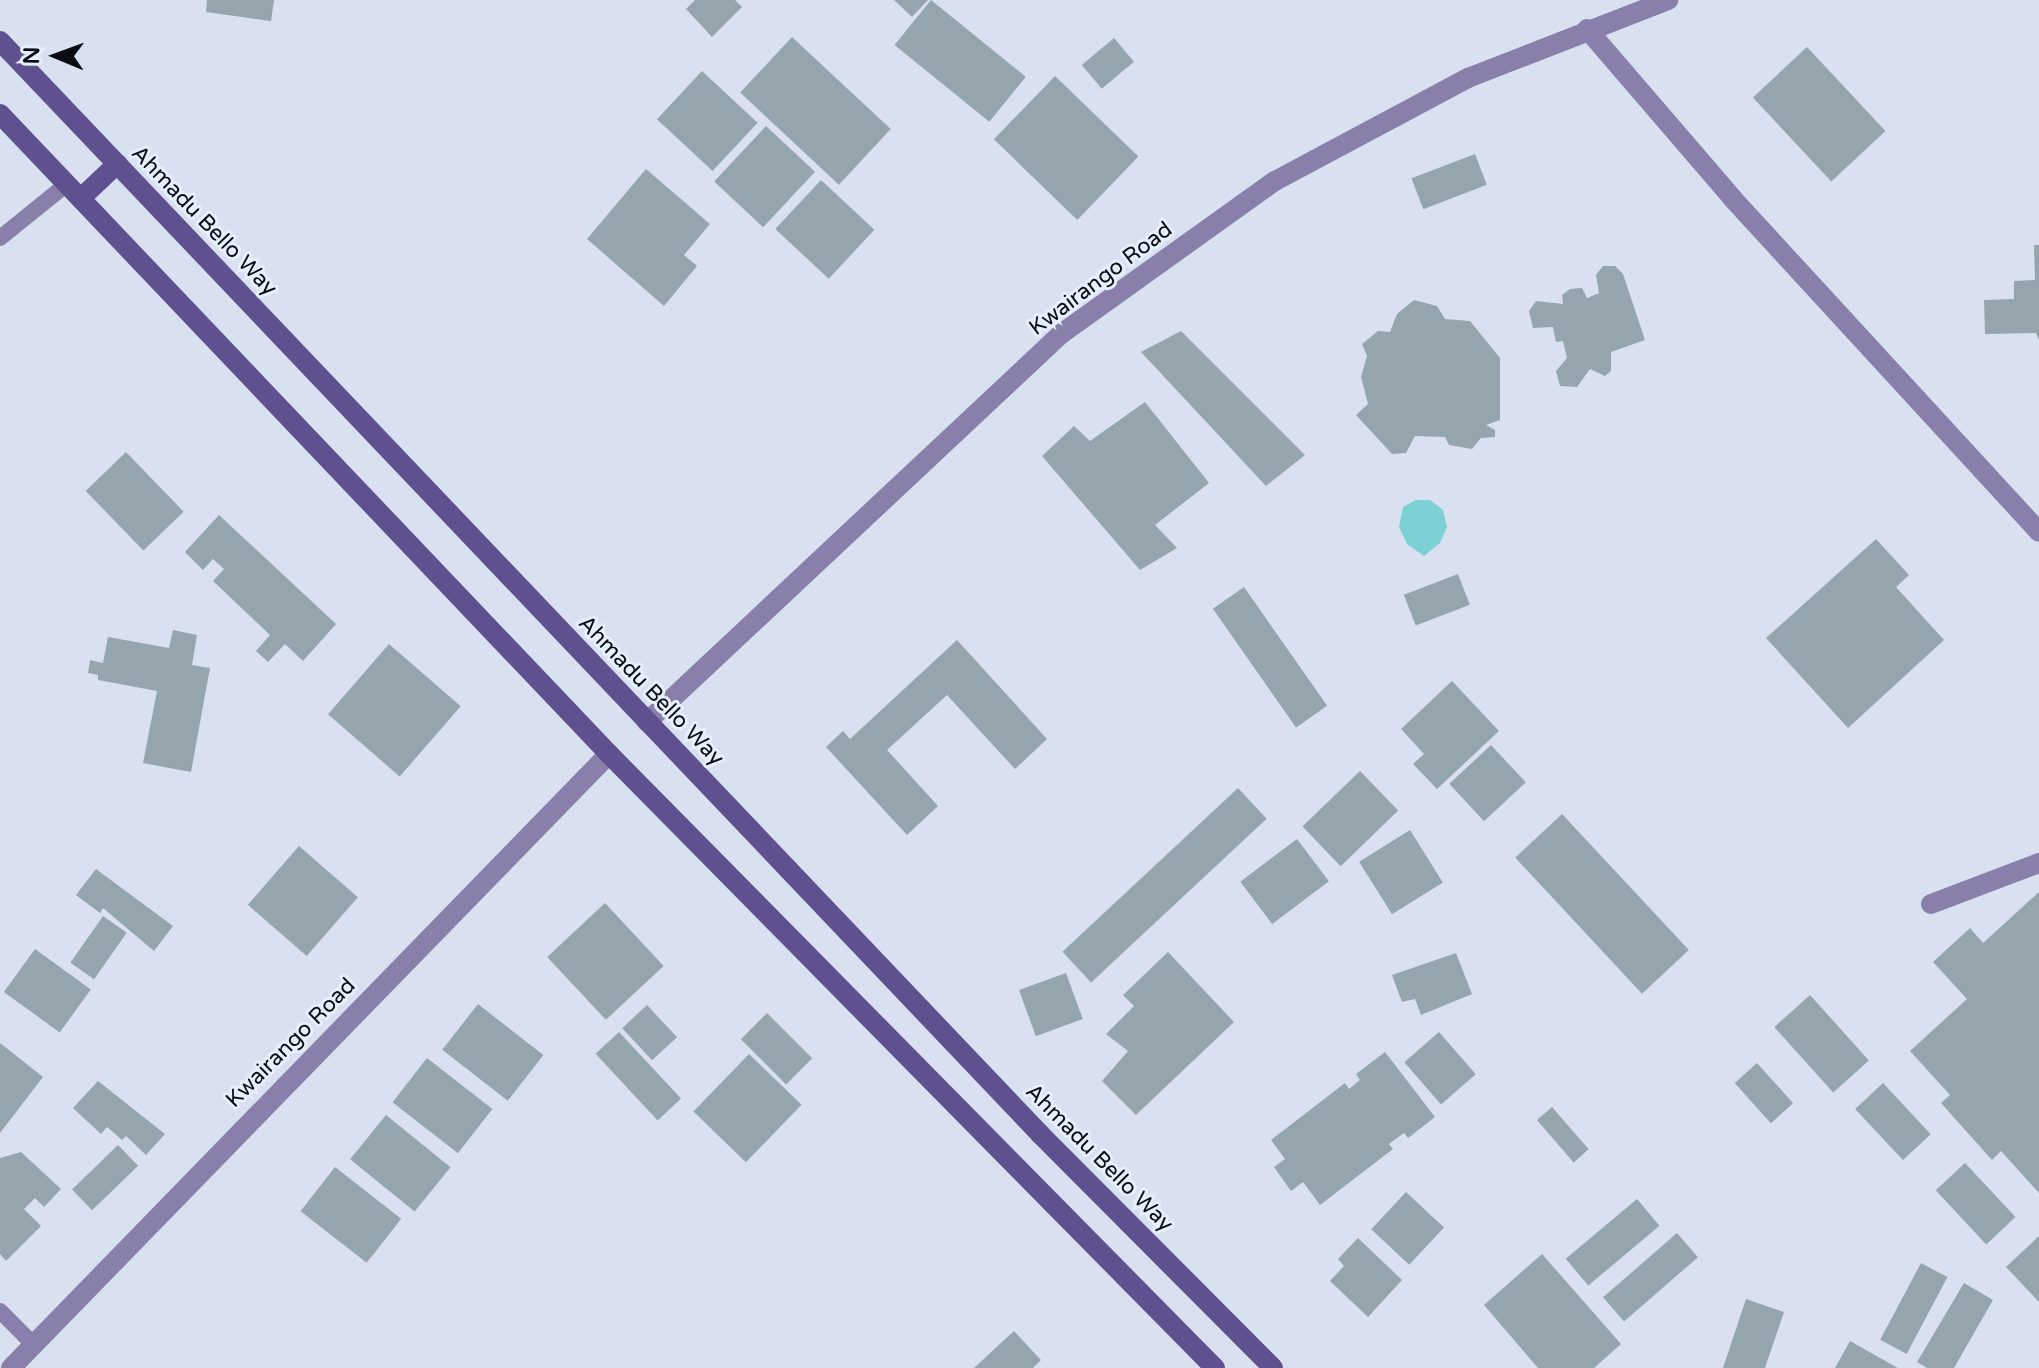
<!DOCTYPE html>
<html>
<head>
<meta charset="utf-8">
<style>
	body { margin:0 }
	#map { position:relative; width:2039px; height:1368px; overflow:hidden; background:#d9e1f1; font-family:"Varela Round",sans-serif }
	div>[style] { position:absolute }
	[style*='--x'] { left:calc(var(--x)*1px); top:calc(var(--y)*1px); width:calc(var(--w)*1px); rotate:calc(var(--a)*1deg) }
	.water>* { inset:0; background:#7cd1d5 }
	.building>* { inset:0; background:#94a5ae; transform-origin:0 0 }
	.lane>* { height:16px; margin:-8px; padding:0 8px; transform-origin:8px; border-radius:8px; background:#8880ab }
	.street>* { height:20px; margin:-10px; padding:0 10px; transform-origin:10px; border-radius:10px; background:#8880ab }
	.secondary>* { height:20px; margin:-10px; padding:0 10px; transform-origin:10px; border-radius:10px; background:#5f518f }
	span { translate:-50% -50%; white-space:nowrap; text-align:center; line-height:1.15; -webkit-text-stroke:6px #e6effe; paint-order:stroke }
	.street-label { font-size:22px; color:#090c11 }
	.north { position:absolute; left:16px; top:16px; width:80px; height:80px; -webkit-text-stroke:6px #e6effe; paint-order:stroke; rotate:271deg; font-size:22px; font-weight:700; line-height:32px; text-align:center; color:#090c11 }
	.north::after { content:''; display:block; margin:auto; width:28px; height:36px; background:#090c11; clip-path:polygon(50% 0,100% 100%,50% 72%,0 100%) }
</style>
</head>
<body>
<div id="map">
	<div class="water">
		<i style="clip-path:polygon(1416px 500px,1430px 500px,1443px 510px,1447px 527px,1440px 543px,1424px 556px,1407px 544px,1399px 527px,1403px 507px)"></i>
	</div>
	<div class="building">
		<i style="clip-path:polygon(207px 0,274px 0,271px 21px,206px 12px)"></i>
		<i style="clip-path:polygon(695px 0,735px 0,742px 7px,712px 37px,686px 9px)"></i>
		<i style="clip-path:polygon(894px 0,928px 0,912px 17px)"></i>
		<i style="left:931px;top:0;width:122px;height:58px;rotate:39deg"></i>
		<i style="left:792px;top:37px;width:135px;height:76px;rotate:43deg"></i>
		<i style="left:1114px;top:38px;width:31px;height:42px;rotate:50deg"></i>
		<i style="left:1807px;top:47px;width:115px;height:74px;rotate:47deg"></i>
		<i style="left:702px;top:71px;width:76px;height:66px;rotate:43deg"></i>
		<i style="left:1055px;top:76px;width:116px;height:88px;rotate:44deg"></i>
		<i style="left:766px;top:126px;width:67px;height:76px;rotate:43deg"></i>
		<i style="left:1475px;top:154px;width:33px;height:68px;rotate:69deg"></i>
		<i style="clip-path:polygon(646px 169px,710px 224px,684px 255px,697px 266px,664px 306px,587px 239px)"></i>
		<i style="left:821px;top:180px;width:73px;height:67px;rotate:43deg"></i>
		<i style="clip-path:polygon(2034px 245px,2039px 245px,2039px 340px,2036px 333px,1985px 334px,1984px 300px,2014px 299px,2014px 281px,2035px 280px)"></i>
		<i style="clip-path:polygon(1603px 266px,1615px 266px,1623px 274px,1645px 340px,1611px 352px,1611px 371px,1605px 376px,1590px 369px,1577px 387px,1560px 386px,1556px 371px,1567px 358px,1563px 341px,1556px 342px,1553px 327px,1533px 328px,1529px 311px,1536px 301px,1563px 304px,1562px 295px,1570px 289px,1582px 288px,1587px 298px,1599px 293px,1596px 275px)"></i>
		<i style="clip-path:polygon(1414px 300px,1437px 306px,1445px 319px,1470px 321px,1500px 358px,1500px 420px,1486px 425px,1495px 430px,1495px 437px,1481px 438px,1472px 449px,1449px 445px,1445px 437px,1415px 436px,1406px 453px,1392px 454px,1356px 415px,1368px 404px,1361px 377px,1367px 356px,1362px 344px,1378px 331px,1390px 332px,1397px 314px)"></i>
		<i style="clip-path:polygon(1181px 331px,1305px 455px,1266px 486px,1141px 352px)"></i>
		<i style="clip-path:polygon(1145px 402px,1209px 483px,1155px 525px,1177px 548px,1140px 570px,1042px 456px,1074px 426px,1090px 441px)"></i>
		<i style="left:126px;top:452px;width:83px;height:56px;rotate:46deg"></i>
		<i style="clip-path:polygon(219px 515px,336px 624px,303px 661px,285px 644px,268px 662px,256px 651px,270px 635px,213px 581px,224px 569px,213px 559px,203px 570px,185px 552px)"></i>
		<i style="clip-path:polygon(1876px 539px,1909px 575px,1896px 587px,1944px 640px,1848px 728px,1766px 638px)"></i>
		<i style="left:1458px;top:574px;width:33px;height:58px;rotate:69deg"></i>
		<i style="left:1244px;top:587px;width:145px;height:38px;rotate:55deg"></i>
		<i style="clip-path:polygon(173px 630px,197px 635px,192px 665px,210px 668px,191px 772px,143px 763px,157px 691px,98px 680px,98px 675px,88px 673px,90px 660px,103px 663px,108px 637px,169px 648px)"></i>
		<i style="clip-path:polygon(957px 640px,1047px 739px,1015px 769px,947px 695px,887px 750px,938px 806px,907px 835px,826px 747px,843px 731px,850px 739px)"></i>
		<i style="left:389px;top:644px;width:95px;height:93px;rotate:41deg"></i>
		<i style="clip-path:polygon(1452px 681px,1499px 731px,1437px 789px,1413px 764px,1424px 754px,1401px 729px)"></i>
		<i style="left:1491px;top:745px;width:51px;height:57px;rotate:47deg"></i>
		<i style="left:1360px;top:771px;width:55px;height:80px;rotate:46deg"></i>
		<i style="left:1238px;top:788px;width:42px;height:240px;rotate:47deg"></i>
		<i style="left:1562px;top:814px;width:186px;height:64px;rotate:47deg"></i>
		<i style="left:1410px;top:830px;width:62px;height:60px;rotate:58deg"></i>
		<i style="left:1297px;top:839px;width:53px;height:71px;rotate:53deg"></i>
		<i style="left:299px;top:846px;width:78px;height:78px;rotate:41deg"></i>
		<i style="clip-path:polygon(96px 869px,173px 926px,154px 951px,103px 908px,100px 913px,76px 895px)"></i>
		<i style="clip-path:polygon(2039px 892px,2039px 1193px,2001px 1151px,1992px 1160px,1941px 1103px,1950px 1095px,1910px 1051px,1967px 999px,1933px 962px,1970px 928px,1983px 943px)"></i>
		<i style="left:605px;top:903px;width:86px;height:79px;rotate:47deg"></i>
		<i style="left:103px;top:916px;width:29px;height:57px;rotate:35deg"></i>
		<i style="left:35px;top:949px;width:69px;height:53px;rotate:36deg"></i>
		<i style="clip-path:polygon(1168px 952px,1234px 1022px,1136px 1115px,1102px 1081px,1128px 1051px,1106px 1034px,1134px 1006px,1123px 995px)"></i>
		<i style="clip-path:polygon(1456px 953px,1472px 994px,1421px 1015px,1415px 999px,1402px 1002px,1392px 975px)"></i>
		<i style="left:1066px;top:973px;width:49px;height:50px;rotate:70deg"></i>
		<i style="left:1810px;top:995px;width:88px;height:48px;rotate:48deg"></i>
		<i style="left:478px;top:1004px;width:83px;height:58px;rotate:38deg"></i>
		<i style="left:647px;top:1005px;width:44px;height:34px;rotate:47deg"></i>
		<i style="left:767px;top:1013px;width:64px;height:37px;rotate:45deg"></i>
		<i style="left:619px;top:1032px;width:91px;height:32px;rotate:47deg"></i>
		<i style="left:1439px;top:1032px;width:56px;height:46px;rotate:49deg"></i>
		<i style="clip-path:polygon(0 1043px,43px 1077px,0 1133px)"></i>
		<i style="clip-path:polygon(1385px 1052px,1435px 1117px,1408px 1138px,1404px 1133px,1389px 1144px,1393px 1149px,1320px 1205px,1303px 1182px,1291px 1191px,1274px 1167px,1285px 1159px,1271px 1140px,1345px 1083px,1349px 1089px,1360px 1080px,1356px 1074px)"></i>
		<i style="left:749px;top:1054px;width:73px;height:80px;rotate:44deg"></i>
		<i style="left:427px;top:1058px;width:83px;height:56px;rotate:38deg"></i>
		<i style="left:1757px;top:1063px;width:54px;height:30px;rotate:48deg"></i>
		<i style="clip-path:polygon(98px 1081px,165px 1134px,146px 1155px,126px 1136px,122px 1140px,107px 1127px,101px 1134px,73px 1108px)"></i>
		<i style="left:1883px;top:1083px;width:70px;height:38px;rotate:47deg"></i>
		<i style="left:1552px;top:1107px;width:56px;height:20px;rotate:49deg"></i>
		<i style="left:386px;top:1115px;width:83px;height:57px;rotate:39deg"></i>
		<i style="left:118px;top:1145px;width:29px;height:64px;rotate:46deg"></i>
		<i style="clip-path:polygon(21px 1152px,61px 1189px,44px 1207px,35px 1198px,24px 1209px,41px 1226px,6px 1261px,0 1254px,0 1158px)"></i>
		<i style="left:1965px;top:1163px;width:74px;height:40px;rotate:47deg"></i>
		<i style="left:335px;top:1167px;width:84px;height:56px;rotate:38deg"></i>
		<i style="left:1406px;top:1192px;width:52px;height:51px;rotate:43deg"></i>
		<i style="left:1637px;top:1199px;width:35px;height:93px;rotate:50deg"></i>
		<i style="left:1677px;top:1233px;width:32px;height:98px;rotate:49deg"></i>
		<i style="clip-path:polygon(2039px 1236px,2039px 1302px,2006px 1267px)"></i>
		<i style="clip-path:polygon(1358px 1238px,1402px 1280px,1368px 1317px,1330px 1281px,1344px 1266px,1338px 1259px)"></i>
		<i style="clip-path:polygon(1542px 1254px,1621px 1344px,1594px 1368px,1538px 1368px,1484px 1305px)"></i>
		<i style="left:1921px;top:1263px;width:30px;height:87px;rotate:28deg"></i>
		<i style="clip-path:polygon(1964px 1283px,1993px 1300px,1954px 1368px,1927px 1368px,1917px 1362px)"></i>
		<i style="clip-path:polygon(1746px 1299px,1784px 1312px,1765px 1368px,1723px 1368px)"></i>
		<i style="clip-path:polygon(1014px 1331px,1041px 1360px,1033px 1368px,974px 1368px)"></i>
		<i style="clip-path:polygon(1850px 1341px,1898px 1368px,1835px 1368px)"></i>
	</div>
	<div class="lane">
		<i style="--x:0;--y:238;--w:86;--a:-38.9"></i>
		<i style="--x:0;--y:1311;--w:44;--a:45"></i>
	</div>
	<div class="street">
		<i style="--x:1587;--y:29;--w:224;--a:49.3"></i>
		<i style="--x:1733;--y:199;--w:452;--a:47.4"></i>
		<i style="--x:647;--y:722;--w:567;--a:-43.14"></i>
		<i style="--x:1061;--y:334;--w:263;--a:-35.6"></i>
		<i style="--x:1275;--y:181;--w:219;--a:-28.1"></i>
		<i style="--x:1468;--y:78;--w:215;--a:-21.3"></i>
		<i style="--x:1931;--y:904;--w:116;--a:-20.8"></i>
		<i style="--x:11;--y:1368;--w:857;--a:-45.76"></i>
	</div>
	<div class="secondary">
		<i style="--x:0;--y:41;--w:1509;--a:46.42"></i>
		<i style="--x:1040;--y:1134;--w:330;--a:45.1"></i>
		<i style="--x:0;--y:114;--w:883;--a:46.42"></i>
		<i style="--x:609;--y:754;--w:863;--a:45.38"></i>
		<i style="--x:81;--y:198;--w:50;--a:-43.4"></i>
	</div>
	<div class="street-label">
		<span style="left:204px;top:221px;rotate:46deg">Ahmadu Bello Way</span>
		<span style="left:1101px;top:279px;rotate:-37deg">Kwairango Road</span>
		<span style="left:651px;top:691px;rotate:46deg">Ahmadu Bello Way</span>
		<span style="left:291px;top:1043px;rotate:-45deg">Kwairango Road</span>
		<span style="left:1099px;top:1158px;rotate:45deg">Ahmadu Bello Way</span>
	</div>
	<div class="north">N</div>
</div>
</body>
</html>
